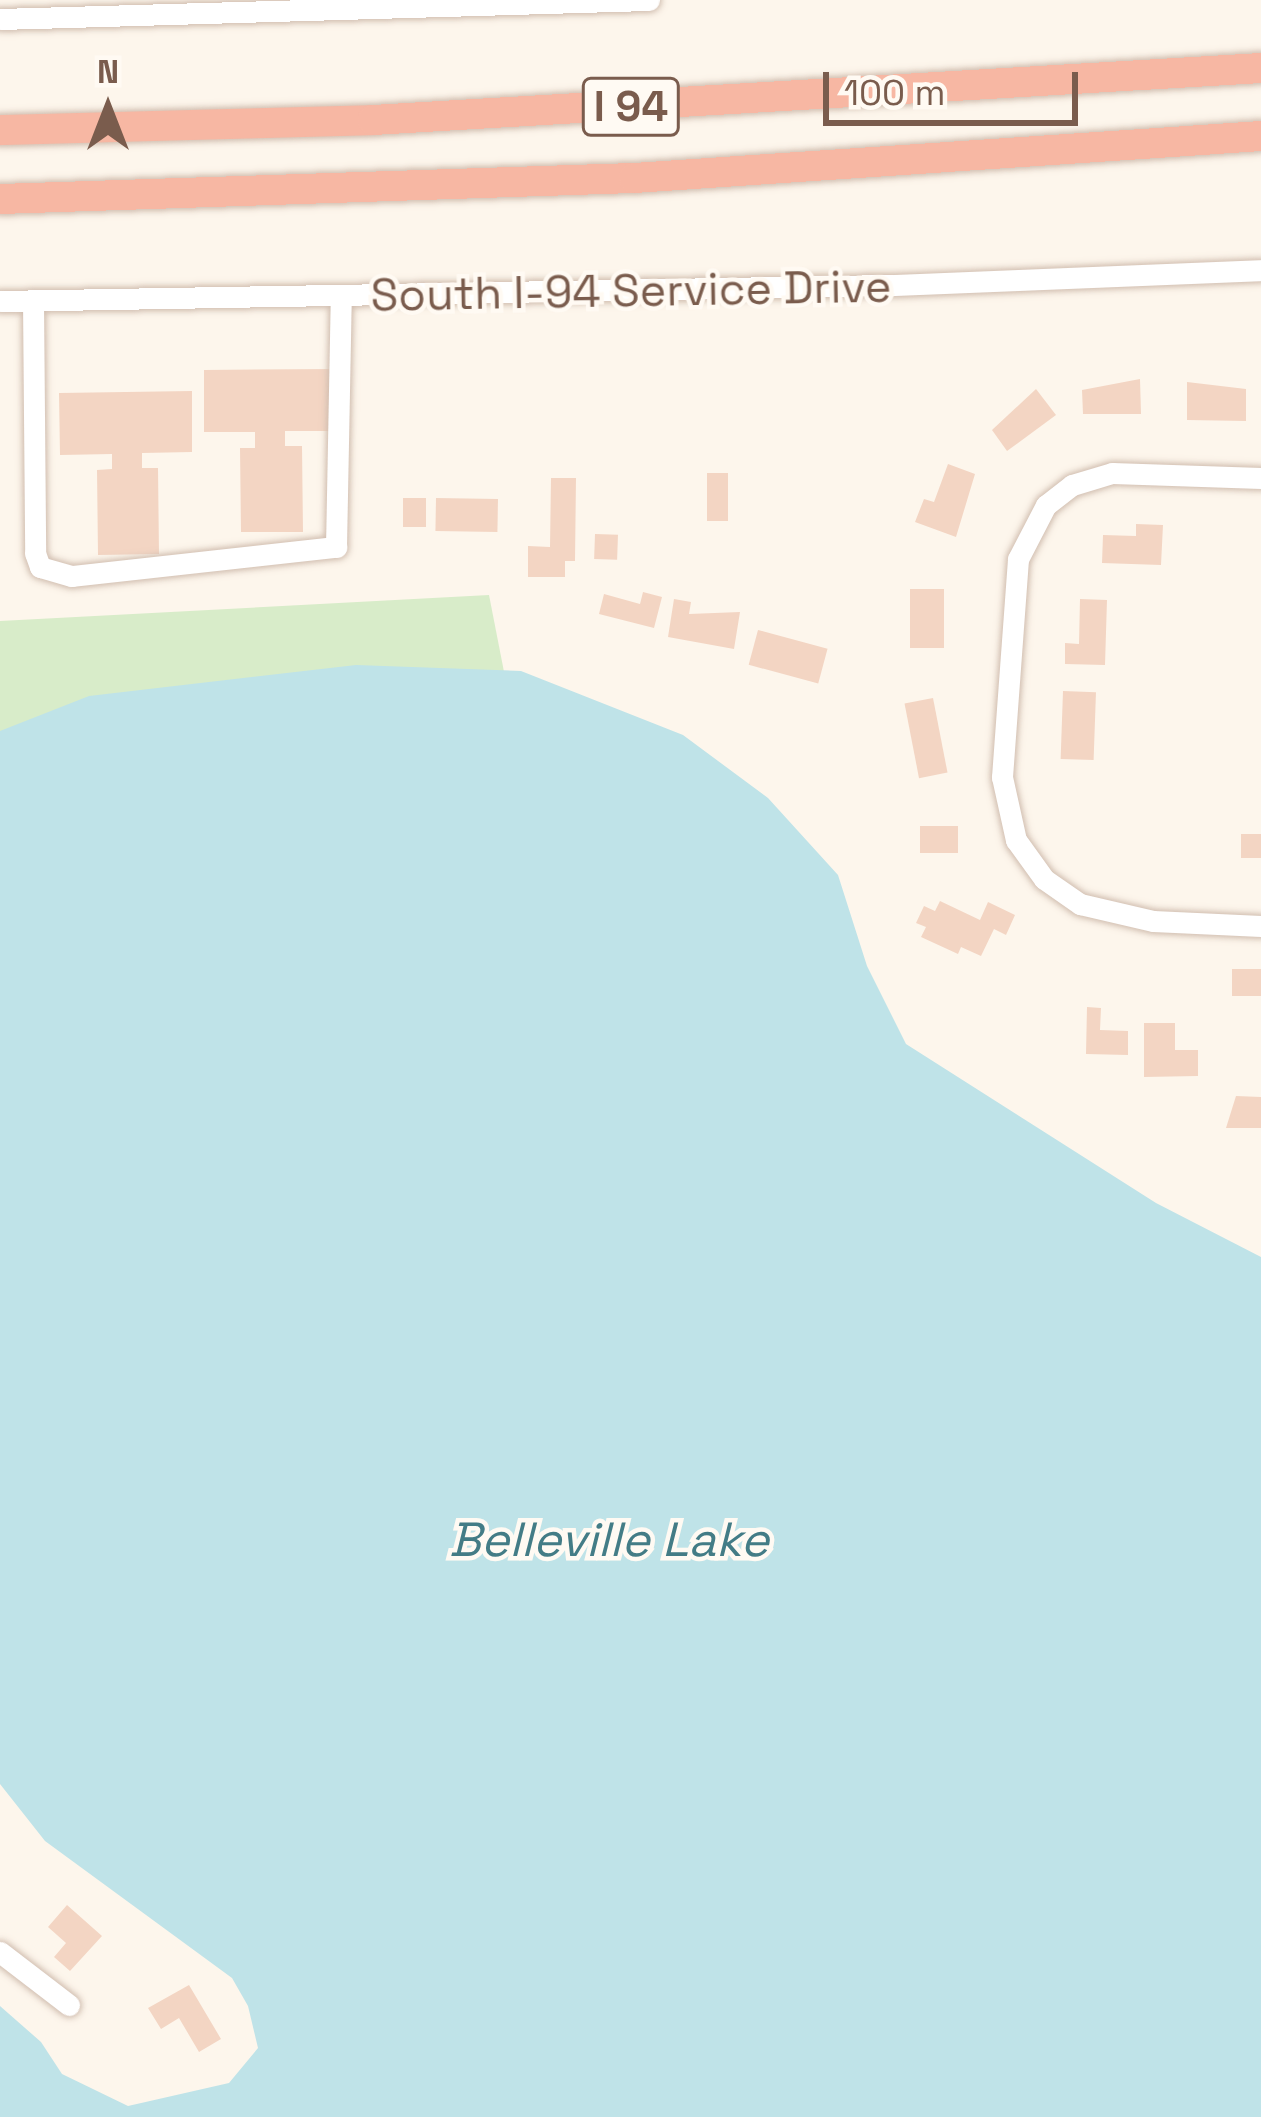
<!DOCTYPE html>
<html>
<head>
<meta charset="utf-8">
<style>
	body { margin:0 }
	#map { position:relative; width:1261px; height:2117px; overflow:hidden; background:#fdf6ec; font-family:"Space Grotesk",sans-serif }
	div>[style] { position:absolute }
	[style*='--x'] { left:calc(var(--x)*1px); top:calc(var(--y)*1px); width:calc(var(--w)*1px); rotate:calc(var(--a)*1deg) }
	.green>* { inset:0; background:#d8ecc9 }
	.water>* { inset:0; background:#bfe3e8 }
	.building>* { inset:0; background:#f3d5c3; transform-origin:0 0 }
	.roads { filter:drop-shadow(0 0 3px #d1beb0) drop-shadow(0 0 3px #d1beb0) }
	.minor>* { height:21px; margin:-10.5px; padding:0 10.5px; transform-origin:10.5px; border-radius:10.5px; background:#fff }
	.highway>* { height:30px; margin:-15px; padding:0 15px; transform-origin:15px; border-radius:15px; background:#f7b7a3 }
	span { translate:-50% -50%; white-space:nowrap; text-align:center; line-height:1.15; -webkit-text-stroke:9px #fffaf3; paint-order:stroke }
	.shield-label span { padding:3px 9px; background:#fffaf3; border:3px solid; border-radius:9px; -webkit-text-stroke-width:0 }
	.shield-label { font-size:42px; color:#7a5c4d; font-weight:700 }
	.street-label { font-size:45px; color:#7a5c4d }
	.water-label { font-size:48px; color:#437c86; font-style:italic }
	.north { position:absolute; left:48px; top:48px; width:120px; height:120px; -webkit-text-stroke:9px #fffaf3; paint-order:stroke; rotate:0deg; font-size:33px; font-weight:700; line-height:48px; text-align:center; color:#7a5c4d }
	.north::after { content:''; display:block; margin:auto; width:42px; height:54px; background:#7a5c4d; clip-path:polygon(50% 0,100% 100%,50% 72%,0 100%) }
	.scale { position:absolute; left:823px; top:72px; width:255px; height:54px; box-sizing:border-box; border:6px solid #7a5c4d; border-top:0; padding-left:15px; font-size:36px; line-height:42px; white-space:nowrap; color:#7a5c4d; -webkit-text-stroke:9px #fffaf3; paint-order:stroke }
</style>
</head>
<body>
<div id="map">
	<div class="green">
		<i style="clip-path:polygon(489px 595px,522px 764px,0 836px,0 621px)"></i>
	</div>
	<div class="water">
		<i style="clip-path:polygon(356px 665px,521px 671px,683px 735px,768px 798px,838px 875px,867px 966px,906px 1044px,1156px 1203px,1261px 1257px,1261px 2117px,0 2117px,0 2006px,41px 2042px,62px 2074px,128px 2106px,229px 2083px,258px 2048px,248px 2006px,232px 1978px,45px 1841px,0 1784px,0 731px,89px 696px)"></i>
	</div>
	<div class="building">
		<i style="clip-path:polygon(336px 369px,337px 431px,285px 431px,285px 446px,302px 446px,303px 532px,241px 532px,240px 448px,255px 448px,255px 432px,204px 432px,204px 370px)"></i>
		<i style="clip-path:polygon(1140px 379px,1141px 414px,1083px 414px,1082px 390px)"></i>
		<i style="clip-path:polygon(1187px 382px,1246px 389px,1246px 421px,1187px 420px)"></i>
		<i style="clip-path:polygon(1036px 389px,1056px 415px,1007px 451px,992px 430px)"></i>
		<i style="clip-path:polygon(192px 391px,192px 452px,142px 453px,142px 468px,158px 468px,159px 554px,98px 555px,97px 470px,112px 469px,112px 454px,60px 455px,59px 393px)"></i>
		<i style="clip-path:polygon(948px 464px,975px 474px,956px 537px,915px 522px,924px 499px,934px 502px)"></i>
		<i style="left:707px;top:473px;width:21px;height:48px"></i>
		<i style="clip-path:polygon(551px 478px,576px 478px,575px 561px,565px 561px,565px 577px,528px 577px,528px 546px,550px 547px)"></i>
		<i style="left:403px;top:498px;width:23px;height:29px"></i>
		<i style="left:436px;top:498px;width:62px;height:33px;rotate:1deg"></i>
		<i style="clip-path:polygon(1136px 524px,1163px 525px,1161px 565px,1102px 563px,1103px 535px,1136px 536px)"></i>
		<i style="left:595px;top:534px;width:23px;height:25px;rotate:2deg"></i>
		<i style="left:910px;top:589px;width:34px;height:59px"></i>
		<i style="clip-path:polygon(643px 592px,662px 597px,654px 628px,599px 614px,604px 594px,640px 604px)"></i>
		<i style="clip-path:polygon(674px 599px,691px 602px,689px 614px,740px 612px,734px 649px,668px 637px)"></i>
		<i style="clip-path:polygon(1080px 599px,1107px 600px,1105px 665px,1065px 664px,1065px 643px,1079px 644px)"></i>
		<i style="left:758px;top:630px;width:72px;height:36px;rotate:15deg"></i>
		<i style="left:1063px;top:691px;width:33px;height:68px;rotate:2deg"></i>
		<i style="left:933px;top:698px;width:76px;height:29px;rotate:79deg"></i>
		<i style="left:920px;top:826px;width:38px;height:27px"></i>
		<i style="left:1241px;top:834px;width:20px;height:24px"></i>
		<i style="clip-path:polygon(940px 901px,980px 920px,988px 902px,1015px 915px,1006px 935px,994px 929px,981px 956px,961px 947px,958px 954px,921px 937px,926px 927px,916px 923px,924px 906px,935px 911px)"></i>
		<i style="left:1232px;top:969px;width:29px;height:27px"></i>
		<i style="clip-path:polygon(1087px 1007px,1101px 1008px,1100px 1030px,1128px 1031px,1128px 1055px,1086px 1054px)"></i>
		<i style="clip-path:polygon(1144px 1023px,1175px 1023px,1175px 1050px,1198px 1050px,1198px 1076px,1144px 1077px)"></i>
		<i style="clip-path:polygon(1236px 1096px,1261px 1097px,1261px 1128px,1226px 1128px)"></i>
		<i style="clip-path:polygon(67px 1905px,102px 1936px,70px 1971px,54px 1957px,66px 1943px,48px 1927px)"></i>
		<i style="clip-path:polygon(189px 1985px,221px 2039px,199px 2052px,179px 2018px,161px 2029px,148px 2008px)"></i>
	</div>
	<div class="roads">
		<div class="minor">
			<i style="--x:0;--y:19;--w:649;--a:-1.68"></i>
			<i style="--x:33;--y:300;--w:253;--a:89.5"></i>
			<i style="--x:35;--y:553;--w:15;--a:70"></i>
			<i style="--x:40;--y:567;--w:33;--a:16"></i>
			<i style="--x:72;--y:576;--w:266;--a:-6.3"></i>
			<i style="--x:336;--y:547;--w:250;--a:-88.9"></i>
			<i style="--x:0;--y:301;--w:893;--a:-1.03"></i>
			<i style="--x:893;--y:285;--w:368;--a:-2.3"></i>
			<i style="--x:1261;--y:478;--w:149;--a:-178.1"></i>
			<i style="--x:1112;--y:473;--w:42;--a:163.3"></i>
			<i style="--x:1072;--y:485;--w:33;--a:142"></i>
			<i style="--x:1046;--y:505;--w:61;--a:117.4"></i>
			<i style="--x:1018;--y:559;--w:219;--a:94.2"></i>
			<i style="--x:1002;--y:777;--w:65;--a:77.5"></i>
			<i style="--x:1016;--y:840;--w:48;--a:54.3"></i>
			<i style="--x:1044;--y:879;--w:44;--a:34.8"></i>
			<i style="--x:1080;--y:904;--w:75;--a:13.1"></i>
			<i style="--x:1153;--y:921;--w:108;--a:2.7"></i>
			<i style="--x:0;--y:1952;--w:87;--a:37.5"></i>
		</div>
		<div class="highway">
			<i style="--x:0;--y:130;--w:373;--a:-1.5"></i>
			<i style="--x:373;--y:120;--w:890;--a:-3.35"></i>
			<i style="--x:0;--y:199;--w:634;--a:-1.9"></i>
			<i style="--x:634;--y:178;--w:628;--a:-3.83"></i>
		</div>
	</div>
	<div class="shield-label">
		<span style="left:631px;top:107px">I 94</span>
	</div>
	<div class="street-label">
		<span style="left:631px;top:291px;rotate:-1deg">South I-94 Service Drive</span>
	</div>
	<div class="water-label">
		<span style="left:609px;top:1540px">Belleville Lake</span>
	</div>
	<div class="north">N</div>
	<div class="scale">100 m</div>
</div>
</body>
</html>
